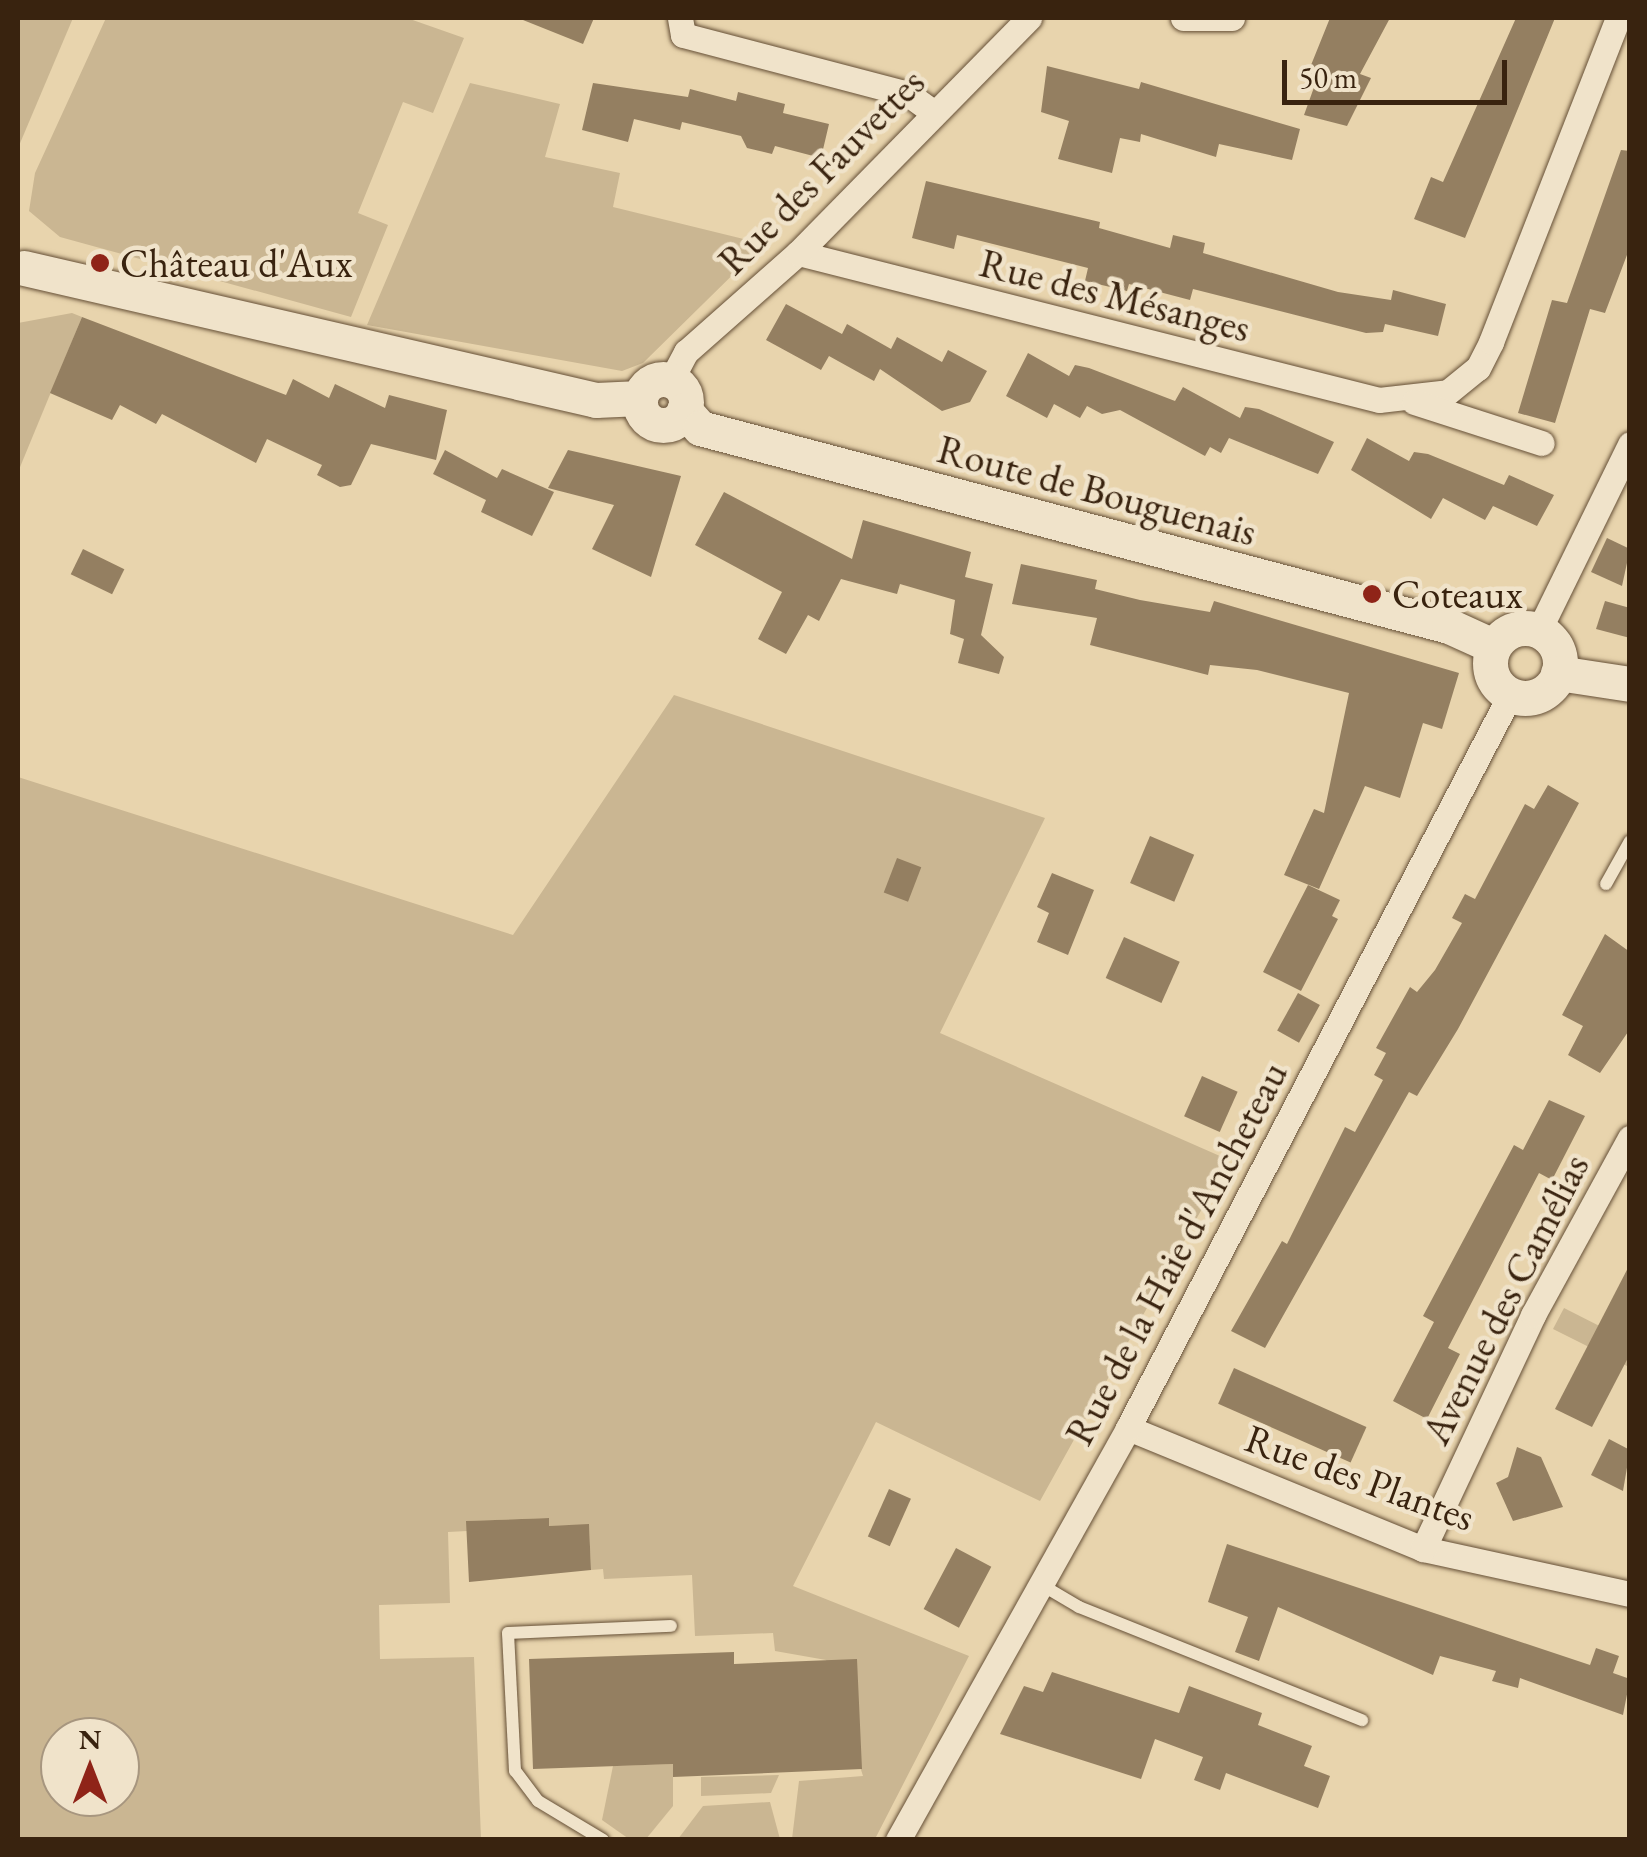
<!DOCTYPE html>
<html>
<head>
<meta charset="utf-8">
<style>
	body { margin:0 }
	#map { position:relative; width:1647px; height:1857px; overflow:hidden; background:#e8d4ad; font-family:"EB Garamond",serif }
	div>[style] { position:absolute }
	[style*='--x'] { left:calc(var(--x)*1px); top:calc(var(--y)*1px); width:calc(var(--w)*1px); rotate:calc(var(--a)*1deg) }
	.green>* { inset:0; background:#cab692 }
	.building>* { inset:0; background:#947f61; transform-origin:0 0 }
	.roads { filter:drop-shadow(0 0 2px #654f36) drop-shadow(0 0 2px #654f36) }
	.lane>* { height:12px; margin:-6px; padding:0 6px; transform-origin:6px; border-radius:6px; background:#f0e3ca }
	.street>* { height:25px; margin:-12.5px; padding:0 12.5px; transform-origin:12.5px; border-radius:12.5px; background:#f0e3ca }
	.secondary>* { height:35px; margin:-17.5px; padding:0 17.5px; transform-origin:17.5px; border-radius:17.5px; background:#f0e3ca }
	.secondary>.ring { margin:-17.5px; padding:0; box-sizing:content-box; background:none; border:35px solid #f0e3ca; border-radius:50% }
	.dots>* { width:28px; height:28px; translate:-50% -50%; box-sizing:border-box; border:5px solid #f0e3ca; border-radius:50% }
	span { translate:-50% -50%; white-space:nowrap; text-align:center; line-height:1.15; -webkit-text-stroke:9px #f0e3ca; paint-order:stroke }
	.street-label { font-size:40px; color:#39230f }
	.poi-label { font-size:40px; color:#39230f }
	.left { translate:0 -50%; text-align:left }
	.frame { position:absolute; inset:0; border:20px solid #39230f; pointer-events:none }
	.north { position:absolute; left:40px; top:1717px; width:100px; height:100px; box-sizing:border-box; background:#f0e3ca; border:2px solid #a7967f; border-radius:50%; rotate:0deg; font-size:28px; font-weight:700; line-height:40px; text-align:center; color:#39230f }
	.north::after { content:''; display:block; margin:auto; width:35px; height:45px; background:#8f2418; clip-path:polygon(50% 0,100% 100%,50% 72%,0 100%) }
	.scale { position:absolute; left:1282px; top:60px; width:225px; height:45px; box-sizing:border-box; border:5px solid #39230f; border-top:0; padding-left:12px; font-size:30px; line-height:35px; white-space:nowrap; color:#39230f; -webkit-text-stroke:8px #f0e3ca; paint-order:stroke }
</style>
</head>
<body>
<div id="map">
	<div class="green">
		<i style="clip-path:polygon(18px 18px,73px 18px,18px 148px)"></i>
		<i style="clip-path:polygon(106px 18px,407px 18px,464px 38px,433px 113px,403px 102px,358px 213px,388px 225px,351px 317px,60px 237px,29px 211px,35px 173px)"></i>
		<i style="clip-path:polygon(470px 83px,560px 104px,545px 157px,620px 173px,613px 207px,764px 244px,643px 363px,622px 371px,367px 325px)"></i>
		<i style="clip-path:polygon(72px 313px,82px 317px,18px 472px,18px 323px)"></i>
		<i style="clip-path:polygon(evenodd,674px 695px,1045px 818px,940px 1033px,1229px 1160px,1040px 1501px,876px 1422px,793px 1586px,969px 1656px,875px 1839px,792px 1839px,799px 1781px,863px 1776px,826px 1660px,775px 1651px,773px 1633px,695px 1636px,692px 1575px,604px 1579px,603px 1569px,591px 1570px,589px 1525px,549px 1526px,548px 1518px,467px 1521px,467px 1531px,448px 1532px,450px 1603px,379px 1605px,380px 1659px,474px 1657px,481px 1839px,18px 1839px,18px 777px,513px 935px,674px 695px,60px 1737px,120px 1737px,120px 1797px,60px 1797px,60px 1737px)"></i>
		<i style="clip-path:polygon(1564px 1308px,1629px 1341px,1629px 1367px,1553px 1329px)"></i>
		<i style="clip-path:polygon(673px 1764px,673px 1806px,646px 1839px,629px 1839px,602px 1820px,613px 1766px)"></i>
		<i style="clip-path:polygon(779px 1775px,771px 1793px,701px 1796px,701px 1777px)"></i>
		<i style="clip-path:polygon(770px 1802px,780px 1839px,678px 1839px,703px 1806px)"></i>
	</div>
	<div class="building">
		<i style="clip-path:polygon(518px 18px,594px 18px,583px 44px)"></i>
		<i style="clip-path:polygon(1330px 18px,1390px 18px,1360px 74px,1371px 78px,1347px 126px,1304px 115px,1317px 79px,1307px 75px)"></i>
		<i style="clip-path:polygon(1516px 18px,1555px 18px,1465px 238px,1414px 219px,1431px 177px,1443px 182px)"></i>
		<i style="clip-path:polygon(1047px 66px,1139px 89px,1141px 82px,1300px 129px,1292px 160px,1219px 144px,1216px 157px,1141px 134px,1140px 142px,1120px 138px,1112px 173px,1058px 159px,1069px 121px,1041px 112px)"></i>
		<i style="clip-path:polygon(593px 83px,688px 97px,690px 89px,736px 101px,738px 92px,785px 104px,783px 113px,829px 124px,821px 158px,775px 146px,772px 154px,747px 148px,741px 136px,682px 122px,680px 130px,634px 119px,628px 142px,582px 130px)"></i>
		<i style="clip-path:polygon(1621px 150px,1630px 151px,1630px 247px,1605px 313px,1590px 309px,1555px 423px,1518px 413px,1552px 300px,1567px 303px)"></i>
		<i style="clip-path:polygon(926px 181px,1100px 222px,1099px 228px,1170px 248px,1173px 235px,1205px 243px,1203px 253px,1338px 292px,1391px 300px,1393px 290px,1446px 304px,1438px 336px,1385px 324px,1383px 332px,1366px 333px,1193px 289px,1190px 300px,1129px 284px,1127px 291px,1085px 281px,1088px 268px,957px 235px,954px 249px,912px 238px)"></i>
		<i style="clip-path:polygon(786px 304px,842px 334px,847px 324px,891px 349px,897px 337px,942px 362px,948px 350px,987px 371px,970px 402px,942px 411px,880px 369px,874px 381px,829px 356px,821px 370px,766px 340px)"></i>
		<i style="clip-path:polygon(82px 317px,286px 395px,293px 379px,329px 398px,335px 384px,385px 408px,389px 395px,447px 410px,436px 460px,371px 444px,351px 485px,340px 487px,317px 475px,322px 465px,267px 439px,256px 463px,162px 414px,156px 424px,120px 405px,112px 420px,50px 393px)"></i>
		<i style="clip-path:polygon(1028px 353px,1069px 376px,1075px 365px,1089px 368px,1175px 401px,1183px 387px,1240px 418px,1245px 407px,1259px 409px,1334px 442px,1318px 474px,1229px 438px,1221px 453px,1210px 447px,1205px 456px,1120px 410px,1102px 414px,1087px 406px,1080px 418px,1054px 404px,1047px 418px,1006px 396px)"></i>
		<i style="clip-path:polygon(1367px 438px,1409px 461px,1414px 452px,1428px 454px,1504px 485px,1509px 475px,1554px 495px,1537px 526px,1493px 506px,1485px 520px,1443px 498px,1431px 519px,1351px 470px)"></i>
		<i style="clip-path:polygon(445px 450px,497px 478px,502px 469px,554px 492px,532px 536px,481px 512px,486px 500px,433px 474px)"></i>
		<i style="clip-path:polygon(568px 450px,681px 476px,651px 577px,592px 549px,614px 505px,548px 488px)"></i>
		<i style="clip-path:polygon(724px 492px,852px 559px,863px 520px,971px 552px,965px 577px,993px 584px,981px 635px,1004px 657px,999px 674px,958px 663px,964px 639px,950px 634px,955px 600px,900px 584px,897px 594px,841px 579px,819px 621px,808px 615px,786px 654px,758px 639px,782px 592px,695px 545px)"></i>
		<i style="clip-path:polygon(1607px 538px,1630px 549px,1622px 586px,1591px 572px)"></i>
		<i style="left:83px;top:549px;width:46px;height:28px;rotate:26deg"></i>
		<i style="clip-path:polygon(1021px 564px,1097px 580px,1095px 589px,1140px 600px,1210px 612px,1214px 601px,1459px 673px,1442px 729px,1423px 723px,1400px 798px,1365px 786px,1319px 889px,1284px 875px,1314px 809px,1324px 813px,1349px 693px,1257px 670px,1210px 665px,1208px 675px,1090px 645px,1097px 618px,1012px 604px)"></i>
		<i style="clip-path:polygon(1605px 601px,1630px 608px,1630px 638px,1596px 629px)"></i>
		<i style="clip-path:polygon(1548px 785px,1579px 803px,1458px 1029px,1417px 1096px,1409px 1092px,1265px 1348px,1231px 1331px,1282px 1241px,1287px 1244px,1345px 1127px,1355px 1132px,1383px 1080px,1374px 1075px,1386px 1053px,1376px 1048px,1410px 987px,1417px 992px,1435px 970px,1462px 923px,1452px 918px,1465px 894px,1475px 899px,1525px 804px,1534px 809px)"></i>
		<i style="left:1150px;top:836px;width:48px;height:51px;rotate:23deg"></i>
		<i style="left:897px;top:858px;width:26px;height:37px;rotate:21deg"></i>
		<i style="clip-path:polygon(1052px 873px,1094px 890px,1068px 955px,1037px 942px,1049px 913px,1037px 907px)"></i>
		<i style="clip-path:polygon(1308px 885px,1340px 900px,1332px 916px,1338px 919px,1301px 991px,1263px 972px)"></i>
		<i style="clip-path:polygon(1605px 934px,1630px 952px,1630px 1029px,1600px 1073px,1568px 1055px,1583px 1026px,1562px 1015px)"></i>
		<i style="left:1124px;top:937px;width:61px;height:45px;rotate:24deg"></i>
		<i style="left:1298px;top:993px;width:25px;height:43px;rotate:29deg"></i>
		<i style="left:1202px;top:1076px;width:39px;height:44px;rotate:24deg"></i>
		<i style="clip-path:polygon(1549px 1100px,1585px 1116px,1552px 1180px,1539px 1173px,1448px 1348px,1460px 1354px,1427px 1419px,1393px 1401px,1434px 1322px,1423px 1316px,1514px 1145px,1523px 1150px)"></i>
		<i style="clip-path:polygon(1630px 1264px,1630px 1354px,1592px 1427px,1555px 1409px)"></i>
		<i style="left:1234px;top:1368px;width:145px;height:39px;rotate:24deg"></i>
		<i style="clip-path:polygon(1609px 1439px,1630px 1450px,1623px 1491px,1591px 1475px)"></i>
		<i style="clip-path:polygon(1517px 1447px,1541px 1457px,1563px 1507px,1513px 1521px,1496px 1483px,1508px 1477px)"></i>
		<i style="left:889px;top:1489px;width:24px;height:52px;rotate:24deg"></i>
		<i style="clip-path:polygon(549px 1518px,549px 1526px,589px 1524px,591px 1570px,469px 1582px,466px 1521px)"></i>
		<i style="clip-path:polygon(1227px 1544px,1590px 1665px,1596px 1648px,1619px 1656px,1613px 1673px,1630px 1679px,1623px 1715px,1520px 1678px,1518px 1688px,1492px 1681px,1496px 1671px,1440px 1656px,1433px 1675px,1278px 1607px,1259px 1661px,1235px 1652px,1248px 1617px,1208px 1602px)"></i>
		<i style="left:956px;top:1548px;width:40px;height:69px;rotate:28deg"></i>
		<i style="clip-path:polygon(734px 1652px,734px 1664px,857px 1659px,862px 1769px,673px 1777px,673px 1764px,533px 1769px,529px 1659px)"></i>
		<i style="clip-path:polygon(1052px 1672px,1179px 1713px,1189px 1686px,1262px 1713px,1258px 1725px,1312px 1746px,1304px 1766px,1330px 1776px,1318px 1808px,1226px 1773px,1220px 1790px,1194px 1780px,1203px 1757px,1155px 1739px,1141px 1779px,1000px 1734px,1024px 1686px,1043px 1692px)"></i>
	</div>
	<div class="roads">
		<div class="lane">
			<i style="--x:1606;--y:884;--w:49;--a:-60.8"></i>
			<i style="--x:1040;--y:1584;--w:45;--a:30.5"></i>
			<i style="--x:1079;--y:1607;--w:305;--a:21.8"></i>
			<i style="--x:603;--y:1840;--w:76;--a:-149"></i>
			<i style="--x:538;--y:1801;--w:38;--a:-127"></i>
			<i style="--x:515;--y:1771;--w:138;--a:-92.9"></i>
			<i style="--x:508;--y:1633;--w:163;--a:-2.5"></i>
		</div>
		<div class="street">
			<i style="--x:680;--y:18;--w:17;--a:80"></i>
			<i style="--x:683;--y:35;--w:233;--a:14.7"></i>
			<i style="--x:908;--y:94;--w:31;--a:36"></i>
			<i style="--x:1183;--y:18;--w:49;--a:0"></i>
			<i style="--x:798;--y:253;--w:599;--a:14.2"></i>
			<i style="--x:1379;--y:400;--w:69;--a:-6.6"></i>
			<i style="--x:1448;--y:392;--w:38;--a:-39"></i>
			<i style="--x:1478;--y:368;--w:29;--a:-63"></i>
			<i style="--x:1491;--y:342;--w:348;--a:-68.6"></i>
			<i style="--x:671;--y:380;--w:32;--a:-62"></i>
			<i style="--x:686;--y:352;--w:149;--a:-41.5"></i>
			<i style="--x:798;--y:253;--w:330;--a:-45.5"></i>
			<i style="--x:1414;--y:402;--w:134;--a:17.8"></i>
			<i style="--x:1539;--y:630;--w:207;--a:-63.9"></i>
			<i style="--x:1128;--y:1428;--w:319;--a:22.3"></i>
			<i style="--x:1423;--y:1549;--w:212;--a:12.3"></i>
			<i style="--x:1423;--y:1549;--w:259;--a:-64.8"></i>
			<i style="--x:1533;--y:1315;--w:202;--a:-61.3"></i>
			<i style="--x:898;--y:1840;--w:472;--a:-60.8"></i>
			<i style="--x:1128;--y:1428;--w:827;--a:-62.47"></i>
		</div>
		<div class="secondary">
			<i style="--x:24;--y:268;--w:587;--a:12.99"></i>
			<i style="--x:596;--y:400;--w:44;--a:-2.6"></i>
			<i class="ring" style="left:640px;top:379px;width:11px;height:11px"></i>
			<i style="--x:684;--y:410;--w:24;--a:48"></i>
			<i style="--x:700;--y:428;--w:775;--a:14.81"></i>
			<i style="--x:1449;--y:626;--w:48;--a:24.4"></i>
			<i class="ring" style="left:1490px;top:628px;width:35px;height:35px"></i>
			<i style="--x:1558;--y:673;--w:73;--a:8.7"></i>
		</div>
	</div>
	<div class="dots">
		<i style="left:100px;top:263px;background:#8f2418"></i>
		<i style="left:1372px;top:594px;background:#8f2418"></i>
	</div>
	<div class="street-label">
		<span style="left:821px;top:171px;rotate:-45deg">Rue des Fauvettes</span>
		<span style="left:1115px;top:295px;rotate:14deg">Rue des Mésanges</span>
		<span style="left:1097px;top:490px;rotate:15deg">Route de Bouguenais</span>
		<span style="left:1176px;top:1253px;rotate:-62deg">Rue de la Haie d'Ancheteau</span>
		<span style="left:1505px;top:1299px;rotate:-63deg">Avenue des Camélias</span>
		<span style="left:1360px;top:1477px;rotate:20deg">Rue des Plantes</span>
	</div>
	<div class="poi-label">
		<span class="left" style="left:120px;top:263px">Château d'Aux</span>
		<span class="left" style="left:1392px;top:594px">Coteaux</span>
	</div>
	<div class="frame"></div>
	<div class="north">N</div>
	<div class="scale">50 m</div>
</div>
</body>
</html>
